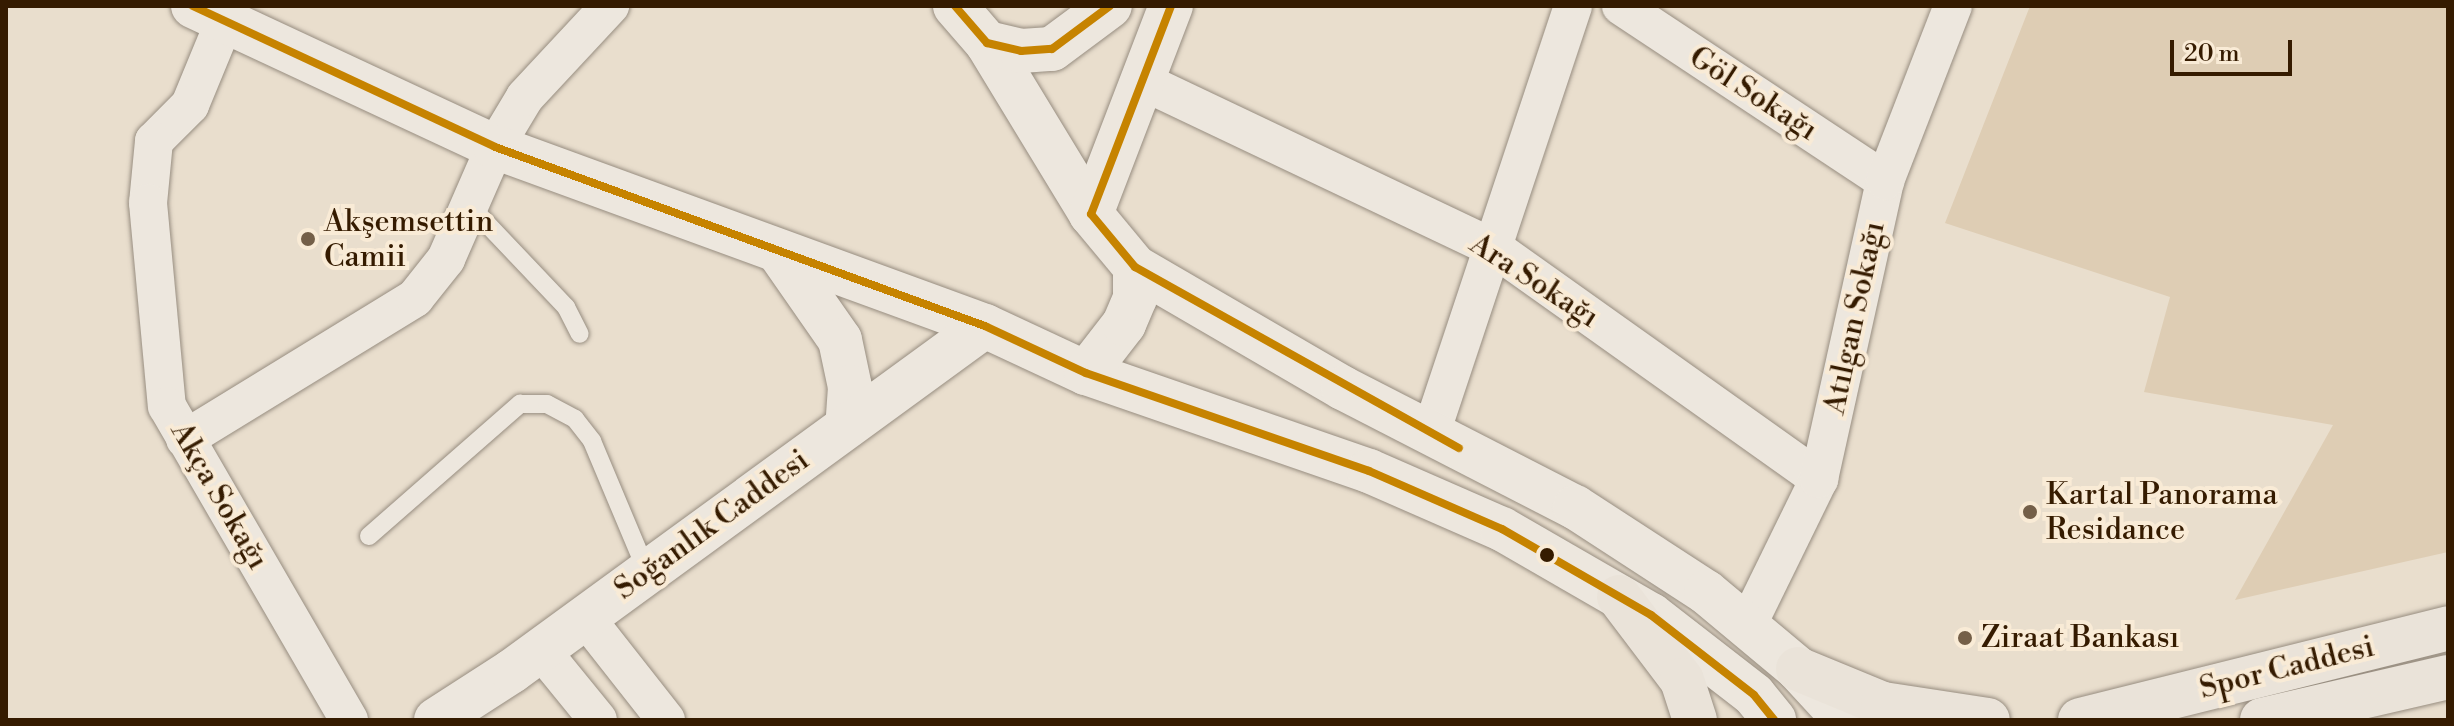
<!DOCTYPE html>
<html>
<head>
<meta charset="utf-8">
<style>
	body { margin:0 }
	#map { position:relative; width:2454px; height:726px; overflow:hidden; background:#e9decd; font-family:"Libre Bodoni",serif }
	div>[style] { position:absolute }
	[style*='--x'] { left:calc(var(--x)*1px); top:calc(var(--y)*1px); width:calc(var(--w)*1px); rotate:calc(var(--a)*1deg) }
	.green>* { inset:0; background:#decdb4 }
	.roads { filter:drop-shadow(0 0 2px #978d80) drop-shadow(0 0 2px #978d80) }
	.service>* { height:18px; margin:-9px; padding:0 9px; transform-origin:9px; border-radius:9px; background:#ede7de }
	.minor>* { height:38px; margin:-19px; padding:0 19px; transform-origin:19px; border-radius:19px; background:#ede7de }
	.tertiary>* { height:44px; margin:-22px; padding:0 22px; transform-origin:22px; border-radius:22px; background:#ede7de }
	.primary>* { height:44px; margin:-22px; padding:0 22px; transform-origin:22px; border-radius:22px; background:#eae3d9 }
	.bus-1>* { height:8px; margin:-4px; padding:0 4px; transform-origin:4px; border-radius:4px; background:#c68300 }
	.dots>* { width:22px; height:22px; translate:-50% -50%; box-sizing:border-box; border:4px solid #f9ebd6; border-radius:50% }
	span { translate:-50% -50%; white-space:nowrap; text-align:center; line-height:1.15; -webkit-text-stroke:8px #f9ebd6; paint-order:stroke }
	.street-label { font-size:30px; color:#351b00 }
	.poi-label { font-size:30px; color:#351b00 }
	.left { translate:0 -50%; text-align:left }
	.frame { position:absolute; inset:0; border:8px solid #351b00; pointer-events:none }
	.scale { position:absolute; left:2170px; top:40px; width:122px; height:36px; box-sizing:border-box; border:4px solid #351b00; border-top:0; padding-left:10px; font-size:24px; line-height:28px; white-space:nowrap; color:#351b00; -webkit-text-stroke:6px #f9ebd6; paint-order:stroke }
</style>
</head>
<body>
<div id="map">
	<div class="green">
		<i style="clip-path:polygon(2030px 6px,2448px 6px,2448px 552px,2235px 600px,2333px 425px,2144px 392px,2170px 297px,1945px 223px)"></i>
	</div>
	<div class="roads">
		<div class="service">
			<i style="--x:472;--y:208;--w:137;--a:46.5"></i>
			<i style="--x:566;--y:307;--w:30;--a:63"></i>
			<i style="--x:369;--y:536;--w:201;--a:-41.2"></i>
			<i style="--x:520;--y:404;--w:27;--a:0"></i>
			<i style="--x:547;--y:404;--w:32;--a:28"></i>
			<i style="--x:575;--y:419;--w:28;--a:52"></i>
			<i style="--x:592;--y:441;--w:142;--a:67.2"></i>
		</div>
		<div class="minor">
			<i style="--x:1621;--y:6;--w:317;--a:33.5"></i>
			<i style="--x:225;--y:20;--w:92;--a:112.4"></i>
			<i style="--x:190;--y:105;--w:51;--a:135"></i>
			<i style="--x:154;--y:141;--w:62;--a:95.5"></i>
			<i style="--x:148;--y:203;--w:204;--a:84.7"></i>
			<i style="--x:167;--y:406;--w:363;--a:59.9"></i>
			<i style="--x:1140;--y:80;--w:392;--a:25.4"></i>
			<i style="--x:1494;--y:248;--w:399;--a:35.4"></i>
			<i style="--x:1431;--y:433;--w:450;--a:-71.6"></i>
			<i style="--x:185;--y:439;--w:270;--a:-31.5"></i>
			<i style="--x:415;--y:298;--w:50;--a:-51.5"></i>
			<i style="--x:446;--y:259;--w:122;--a:-66.4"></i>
			<i style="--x:495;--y:147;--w:58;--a:-59"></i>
			<i style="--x:525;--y:97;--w:125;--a:-47"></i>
			<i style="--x:585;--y:617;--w:131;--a:51.8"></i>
			<i style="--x:1747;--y:626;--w:164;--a:-63.9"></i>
			<i style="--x:1819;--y:479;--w:305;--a:-77.5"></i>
			<i style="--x:1885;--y:181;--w:188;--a:-68.8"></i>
			<i style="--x:541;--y:650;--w:90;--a:50.8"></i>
		</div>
		<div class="tertiary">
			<i style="--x:193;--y:6;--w:333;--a:25"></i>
			<i style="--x:495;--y:147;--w:522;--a:20.07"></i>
			<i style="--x:985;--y:326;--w:111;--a:25"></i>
			<i style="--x:1086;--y:373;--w:299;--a:19.1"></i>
			<i style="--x:1369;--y:471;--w:145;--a:23.6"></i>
			<i style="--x:1502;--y:529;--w:172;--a:30"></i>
			<i style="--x:1651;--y:615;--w:130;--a:37.8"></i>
			<i style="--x:1754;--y:695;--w:32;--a:51"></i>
			<i style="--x:955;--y:6;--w:49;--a:49.1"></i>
			<i style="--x:987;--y:43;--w:200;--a:58.7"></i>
			<i style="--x:1091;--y:214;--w:69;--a:50.3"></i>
			<i style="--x:1135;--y:267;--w:241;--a:30.2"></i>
			<i style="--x:1343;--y:388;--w:261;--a:27.2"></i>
			<i style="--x:1575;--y:507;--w:156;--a:33"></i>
			<i style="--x:1706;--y:592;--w:120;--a:39.9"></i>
			<i style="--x:1798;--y:669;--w:69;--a:47.3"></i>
			<i style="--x:987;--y:43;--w:35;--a:13"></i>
			<i style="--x:1021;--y:51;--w:31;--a:-4"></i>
			<i style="--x:1052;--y:49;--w:72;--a:-36.6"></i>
			<i style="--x:1091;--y:214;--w:223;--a:-69"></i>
			<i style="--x:778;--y:251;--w:108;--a:55.1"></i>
			<i style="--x:840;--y:340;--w:48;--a:78"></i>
			<i style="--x:850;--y:387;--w:39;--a:94"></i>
			<i style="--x:1086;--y:373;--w:62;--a:-52.2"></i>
			<i style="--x:1124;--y:324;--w:28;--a:-67"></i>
			<i style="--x:1135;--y:298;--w:31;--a:-90"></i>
			<i style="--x:436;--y:720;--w:90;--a:-32.8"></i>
			<i style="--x:512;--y:671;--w:585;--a:-36.11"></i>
		</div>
		<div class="primary">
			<i style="--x:1619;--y:597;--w:104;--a:52.8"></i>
			<i style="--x:1682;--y:680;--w:42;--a:72"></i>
			<i style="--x:1798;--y:669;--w:92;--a:22.4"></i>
			<i style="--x:1883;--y:704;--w:106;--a:8.7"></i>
			<i style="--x:2080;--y:720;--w:379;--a:-14"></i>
			<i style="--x:2262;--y:720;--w:191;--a:-13"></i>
		</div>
	</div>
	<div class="bus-1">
		<i style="--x:193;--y:6;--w:333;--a:25"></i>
		<i style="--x:495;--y:147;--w:522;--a:20.07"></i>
		<i style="--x:985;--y:326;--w:111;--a:25"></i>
		<i style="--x:1086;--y:373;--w:299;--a:19.1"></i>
		<i style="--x:1369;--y:471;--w:145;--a:23.6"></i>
		<i style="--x:1502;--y:529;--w:172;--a:30"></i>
		<i style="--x:1651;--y:615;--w:130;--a:37.8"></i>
		<i style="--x:1754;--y:695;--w:32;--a:51"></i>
		<i style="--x:955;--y:6;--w:49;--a:49.1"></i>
		<i style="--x:987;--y:43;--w:35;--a:13"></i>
		<i style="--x:1021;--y:51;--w:31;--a:-4"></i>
		<i style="--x:1052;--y:49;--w:72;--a:-36.6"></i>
		<i style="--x:1171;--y:6;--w:223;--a:111"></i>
		<i style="--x:1091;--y:214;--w:69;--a:50.3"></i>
		<i style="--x:1135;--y:267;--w:371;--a:29.2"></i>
	</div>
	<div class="dots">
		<i style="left:308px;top:239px;background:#745f48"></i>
		<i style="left:2030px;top:512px;background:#745f48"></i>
		<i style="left:1547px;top:555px;background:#351b00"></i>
		<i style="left:1965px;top:638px;background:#745f48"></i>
	</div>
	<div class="street-label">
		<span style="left:1753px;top:94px;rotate:33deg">Göl Sokağı</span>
		<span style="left:1534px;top:281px;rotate:33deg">Ara Sokağı</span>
		<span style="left:1855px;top:318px;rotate:-78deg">Atılgan Sokağı</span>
		<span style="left:219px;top:496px;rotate:60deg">Akça Sokağı</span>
		<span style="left:712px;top:525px;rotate:-36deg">Soğanlık Caddesi</span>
		<span style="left:2287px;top:668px;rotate:-14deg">Spor Caddesi</span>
	</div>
	<div class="poi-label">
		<span class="left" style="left:324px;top:239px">Akşemsettin<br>Camii</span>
		<span class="left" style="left:2046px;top:512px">Kartal Panorama<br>Residance</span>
		<span class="left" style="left:1981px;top:638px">Ziraat Bankası</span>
	</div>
	<div class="frame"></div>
	<div class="scale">20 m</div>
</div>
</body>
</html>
